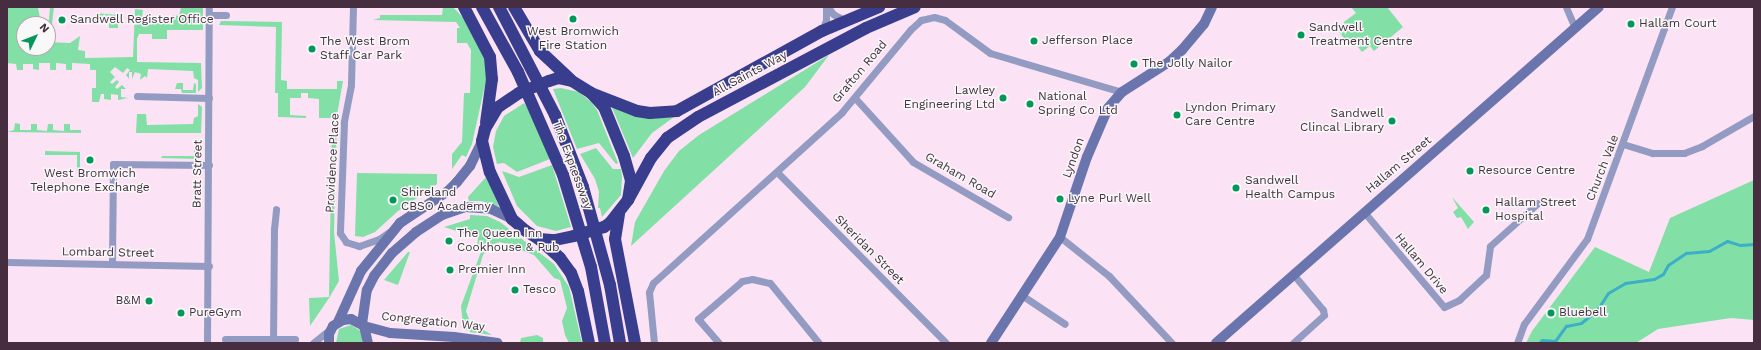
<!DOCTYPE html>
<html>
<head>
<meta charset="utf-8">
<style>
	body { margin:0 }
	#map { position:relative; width:1761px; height:350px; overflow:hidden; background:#fbe2f4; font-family:"Work Sans",sans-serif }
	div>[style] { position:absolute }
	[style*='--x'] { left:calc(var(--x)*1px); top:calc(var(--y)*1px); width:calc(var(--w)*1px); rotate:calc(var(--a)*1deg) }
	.green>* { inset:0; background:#82e0a7 }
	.stream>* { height:3px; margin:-1.5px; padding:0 1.5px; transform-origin:1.5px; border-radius:1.5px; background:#3daec7 }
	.street>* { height:7px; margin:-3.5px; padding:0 3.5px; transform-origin:3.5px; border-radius:3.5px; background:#939bc3 }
	.secondary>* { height:10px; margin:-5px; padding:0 5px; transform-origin:5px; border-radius:5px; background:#6a74ad }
	.highway>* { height:12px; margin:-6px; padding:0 6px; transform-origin:6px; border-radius:6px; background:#383d8d }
	.highway-bridge>* { height:12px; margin:-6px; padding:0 6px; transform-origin:6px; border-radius:6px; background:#383d8d }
	.dots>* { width:11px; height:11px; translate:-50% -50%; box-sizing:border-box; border:2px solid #f8f8f8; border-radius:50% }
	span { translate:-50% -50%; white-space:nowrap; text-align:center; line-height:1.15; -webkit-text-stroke:3px #f8f8f8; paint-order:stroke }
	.poi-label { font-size:12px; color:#462e40 }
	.left { translate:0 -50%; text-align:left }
	.right { translate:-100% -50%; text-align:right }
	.street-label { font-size:12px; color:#462e40 }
	.frame { position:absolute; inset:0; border:8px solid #462e40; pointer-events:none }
	.north { position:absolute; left:16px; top:16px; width:40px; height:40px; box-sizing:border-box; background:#f8f8f8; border:1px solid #b1a7ae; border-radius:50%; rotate:47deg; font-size:11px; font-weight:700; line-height:16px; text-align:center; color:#462e40 }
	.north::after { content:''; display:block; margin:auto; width:14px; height:18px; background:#049759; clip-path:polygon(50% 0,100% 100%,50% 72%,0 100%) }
</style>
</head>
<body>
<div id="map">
	<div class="green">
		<i style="clip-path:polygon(7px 7px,38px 7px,41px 24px,24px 24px,24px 48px,48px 48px,48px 42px,70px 43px,80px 36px,78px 50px,85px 51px,85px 58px,133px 57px,135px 9px,143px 10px,142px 17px,171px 22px,172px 15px,179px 16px,181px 7px,203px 7px,203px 30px,167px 30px,167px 39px,152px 39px,152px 34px,139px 34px,137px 39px,137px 62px,201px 63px,202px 88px,198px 92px,198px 80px,194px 78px,193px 71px,148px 69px,147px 78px,145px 76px,140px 80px,141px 74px,135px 72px,132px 79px,132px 72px,129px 72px,129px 79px,126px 75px,130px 70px,127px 68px,123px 73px,115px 67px,110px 72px,115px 77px,110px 82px,112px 84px,117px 80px,119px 82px,115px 87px,117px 89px,122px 85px,126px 89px,121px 89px,121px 97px,128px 98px,118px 100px,118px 95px,111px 94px,111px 100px,104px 99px,104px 94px,101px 94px,99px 102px,92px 102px,92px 88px,96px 88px,96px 70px,90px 70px,90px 64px,72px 63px,72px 70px,66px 70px,66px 64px,56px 63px,56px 70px,50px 70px,50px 63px,39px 63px,39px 70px,33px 69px,33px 64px,23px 64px,23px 70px,17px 70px,16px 64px,7px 63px)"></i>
		<i style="clip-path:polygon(50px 7px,54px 7px,51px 33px,48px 30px)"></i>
		<i style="clip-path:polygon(443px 7px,453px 7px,469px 24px,485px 57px,487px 76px,472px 144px,466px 157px,462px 155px,452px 169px,452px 154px,462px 142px,464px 93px,470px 93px,471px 50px,467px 43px,457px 43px,457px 28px,460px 28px,456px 22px,373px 20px,380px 18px,380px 15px,442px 15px)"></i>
		<i style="clip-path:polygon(1351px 7px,1387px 7px,1403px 27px,1374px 51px,1370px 46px,1362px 52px,1355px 43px,1350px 46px,1336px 28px,1356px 13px)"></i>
		<i style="clip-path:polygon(96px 13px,118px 15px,118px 28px,109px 28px,109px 21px,95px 21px)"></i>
		<i style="clip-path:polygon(221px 21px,282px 22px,281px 80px,287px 81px,287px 89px,337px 89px,337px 81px,343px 81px,337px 115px,334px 232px,339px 281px,329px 298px,310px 326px,309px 298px,329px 297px,332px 118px,319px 118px,319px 99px,308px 98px,308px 93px,301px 93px,301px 98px,290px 98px,290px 115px,306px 116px,306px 118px,278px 117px,278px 93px,275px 93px,276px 27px,219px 25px)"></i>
		<i style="clip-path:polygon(829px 55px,805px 87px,631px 246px,635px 222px,664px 171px,679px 151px,699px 135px)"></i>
		<i style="clip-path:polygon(177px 83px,183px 83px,183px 90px,193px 90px,194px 83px,196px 84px,196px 93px,182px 93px,181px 89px,175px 89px)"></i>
		<i style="clip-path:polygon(561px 88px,579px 92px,591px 102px,597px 110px,618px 163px,616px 164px,599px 143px,577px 149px,553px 89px)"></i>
		<i style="clip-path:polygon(524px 103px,531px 113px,550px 159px,517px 172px,504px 163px,497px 164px,493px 147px,496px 131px,504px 116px)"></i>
		<i style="clip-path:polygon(198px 104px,202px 107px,201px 133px,136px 133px,137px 114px,146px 114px,147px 125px,193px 124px,194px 118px,198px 116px)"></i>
		<i style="clip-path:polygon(611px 105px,655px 118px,674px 117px,652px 133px,633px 158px)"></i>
		<i style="clip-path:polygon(15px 123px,20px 124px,20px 130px,31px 130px,31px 124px,37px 124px,37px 130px,47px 131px,48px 124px,53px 124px,53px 130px,64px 131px,64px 124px,70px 124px,70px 130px,81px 130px,81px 133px,7px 132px,14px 130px)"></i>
		<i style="clip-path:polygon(195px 139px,201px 139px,199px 159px,161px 158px,162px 156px,194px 156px)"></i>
		<i style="clip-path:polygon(596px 148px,613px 169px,621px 169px,622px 177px,621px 195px,602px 217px,600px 208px,598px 208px,599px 192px,595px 179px,580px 154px)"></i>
		<i style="clip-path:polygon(45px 151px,80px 152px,80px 172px,77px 172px,77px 155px,45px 155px)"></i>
		<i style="clip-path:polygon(552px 165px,571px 227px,556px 231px,537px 226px,517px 206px,502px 171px,519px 177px)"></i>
		<i style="clip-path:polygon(357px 173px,437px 174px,437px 184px,398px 211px,375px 232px,363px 237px,355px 236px)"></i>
		<i style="clip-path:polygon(487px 176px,499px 207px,481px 201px,469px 201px,468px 197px)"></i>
		<i style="clip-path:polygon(1754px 180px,1754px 320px,1731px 318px,1658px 329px,1636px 343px,1526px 343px,1532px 331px,1595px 247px,1649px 272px,1670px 218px)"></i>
		<i style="clip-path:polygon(1452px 197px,1474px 222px,1468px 229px,1461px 217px,1457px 218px,1453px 212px,1458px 208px)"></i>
		<i style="clip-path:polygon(470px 215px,487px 216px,500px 222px,554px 264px,569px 287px,582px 343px,569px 343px,565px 335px,562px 321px,567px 308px,560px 280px,554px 278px,534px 255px,500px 242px,491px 245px,483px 255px,466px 311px,470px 322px,492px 335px,469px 332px,463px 326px,461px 306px,482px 249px,477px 247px,478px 238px,444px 227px,470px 219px)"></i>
		<i style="clip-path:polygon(408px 252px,410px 252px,398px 285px,384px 280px)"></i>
		<i style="clip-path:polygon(351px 325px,362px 332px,362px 343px,336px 343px,339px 329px)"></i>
		<i style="clip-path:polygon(537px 335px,543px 338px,543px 343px,520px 343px,521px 338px)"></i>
	</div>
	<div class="stream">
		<i style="--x:1539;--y:343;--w:4;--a:-45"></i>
		<i style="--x:1542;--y:340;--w:13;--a:4"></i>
		<i style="--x:1555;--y:341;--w:19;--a:-54"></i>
		<i style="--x:1566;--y:326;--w:15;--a:-11"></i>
		<i style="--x:1581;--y:323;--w:21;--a:-39"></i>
		<i style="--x:1597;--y:310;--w:20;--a:-57"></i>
		<i style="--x:1608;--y:293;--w:20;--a:-30"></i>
		<i style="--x:1625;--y:283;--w:29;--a:-8"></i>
		<i style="--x:1654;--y:279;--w:10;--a:-29"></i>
		<i style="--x:1663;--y:274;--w:10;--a:-61"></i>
		<i style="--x:1668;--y:265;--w:22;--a:-34"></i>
		<i style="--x:1686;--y:253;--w:23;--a:-5"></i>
		<i style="--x:1709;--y:251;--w:21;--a:-29"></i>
		<i style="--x:1727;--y:241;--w:14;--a:17"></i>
		<i style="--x:1740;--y:245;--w:14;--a:-4"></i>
	</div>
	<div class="street">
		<i style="--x:353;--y:7;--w:78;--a:91.5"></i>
		<i style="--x:351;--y:85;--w:38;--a:101"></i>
		<i style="--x:344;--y:122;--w:111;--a:92.1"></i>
		<i style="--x:340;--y:233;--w:11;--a:56"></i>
		<i style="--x:346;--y:242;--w:14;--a:17"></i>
		<i style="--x:359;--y:246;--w:21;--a:-19"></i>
		<i style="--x:379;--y:239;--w:12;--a:-35"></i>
		<i style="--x:828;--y:7;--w:9;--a:54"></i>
		<i style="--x:833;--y:14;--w:15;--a:28"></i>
		<i style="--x:1566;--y:7;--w:23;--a:67"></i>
		<i style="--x:209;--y:15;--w:17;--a:0"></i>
		<i style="--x:822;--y:31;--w:12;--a:-70"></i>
		<i style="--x:826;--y:20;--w:13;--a:-90"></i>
		<i style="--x:137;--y:96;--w:72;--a:1.6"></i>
		<i style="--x:855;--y:98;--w:86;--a:47.8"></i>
		<i style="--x:913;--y:162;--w:110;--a:30.1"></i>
		<i style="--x:1623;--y:144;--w:31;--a:17"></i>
		<i style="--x:1653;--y:153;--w:31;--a:0"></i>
		<i style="--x:1684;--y:153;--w:19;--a:-21"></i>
		<i style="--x:1702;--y:146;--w:60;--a:-30"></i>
		<i style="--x:777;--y:172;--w:240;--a:45.3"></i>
		<i style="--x:1364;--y:212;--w:124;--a:49.9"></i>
		<i style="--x:1444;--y:307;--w:17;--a:-25"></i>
		<i style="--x:1459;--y:300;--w:37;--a:-43"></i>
		<i style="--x:1486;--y:275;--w:29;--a:-82"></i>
		<i style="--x:1490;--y:246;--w:64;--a:-41.9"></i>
		<i style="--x:1060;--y:237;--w:63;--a:38.5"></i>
		<i style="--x:1109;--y:276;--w:92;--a:46.8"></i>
		<i style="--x:7;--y:262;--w:202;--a:1.1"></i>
		<i style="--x:112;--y:262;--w:98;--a:-89.4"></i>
		<i style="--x:113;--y:164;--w:96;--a:0.6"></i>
		<i style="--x:1293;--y:274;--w:47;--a:50.2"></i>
		<i style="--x:1323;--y:310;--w:5;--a:79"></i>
		<i style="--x:1324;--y:315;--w:42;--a:137.9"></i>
		<i style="--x:1023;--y:296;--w:50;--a:33.7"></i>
		<i style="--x:225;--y:339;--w:70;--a:0"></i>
		<i style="--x:207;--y:343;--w:336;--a:-89.7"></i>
		<i style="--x:273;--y:343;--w:114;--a:-89.5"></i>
		<i style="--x:274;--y:229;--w:20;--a:-84"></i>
		<i style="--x:313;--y:343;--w:22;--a:-39"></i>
		<i style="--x:654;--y:343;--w:51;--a:-95.6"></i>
		<i style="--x:649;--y:292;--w:10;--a:-66"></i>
		<i style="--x:653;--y:283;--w:255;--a:-42.1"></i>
		<i style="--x:842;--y:112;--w:107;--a:-50.3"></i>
		<i style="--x:910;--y:30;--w:15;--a:-42"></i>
		<i style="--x:921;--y:20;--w:13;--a:-13"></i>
		<i style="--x:934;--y:17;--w:11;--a:15"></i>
		<i style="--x:945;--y:20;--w:56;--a:36.3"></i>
		<i style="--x:990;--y:53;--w:138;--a:16.5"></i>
		<i style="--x:719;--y:343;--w:32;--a:-131"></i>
		<i style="--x:698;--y:319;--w:58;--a:-40.8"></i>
		<i style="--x:742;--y:281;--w:10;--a:-11"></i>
		<i style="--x:752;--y:279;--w:18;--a:13"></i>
		<i style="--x:770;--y:283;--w:77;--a:50.8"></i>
		<i style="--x:1517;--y:343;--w:20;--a:-70"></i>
		<i style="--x:1524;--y:324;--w:106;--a:-53.5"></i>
		<i style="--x:1587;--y:239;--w:247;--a:-69.9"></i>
	</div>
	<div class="secondary">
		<i style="--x:338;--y:322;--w:56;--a:-65.7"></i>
		<i style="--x:361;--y:271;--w:62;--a:-50.9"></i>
		<i style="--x:400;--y:223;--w:58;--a:-33.7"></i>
		<i style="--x:448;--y:191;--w:13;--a:-45"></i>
		<i style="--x:457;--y:182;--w:21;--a:-51"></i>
		<i style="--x:470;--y:166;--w:28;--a:-64"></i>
		<i style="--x:362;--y:324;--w:34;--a:-82"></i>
		<i style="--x:367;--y:290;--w:16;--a:-63"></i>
		<i style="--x:374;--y:276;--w:29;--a:-52"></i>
		<i style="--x:392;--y:253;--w:32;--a:-41"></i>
		<i style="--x:416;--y:232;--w:31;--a:-33"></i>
		<i style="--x:442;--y:215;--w:24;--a:-19"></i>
		<i style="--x:465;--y:207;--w:26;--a:4"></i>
		<i style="--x:491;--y:209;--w:23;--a:25"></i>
		<i style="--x:364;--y:326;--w:27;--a:15"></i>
		<i style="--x:390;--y:333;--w:64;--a:3.6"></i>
		<i style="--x:454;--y:337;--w:44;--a:7.8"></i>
		<i style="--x:329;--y:343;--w:9;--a:-90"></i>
		<i style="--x:329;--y:334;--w:9;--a:-63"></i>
		<i style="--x:333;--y:326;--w:12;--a:-31"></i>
		<i style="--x:343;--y:320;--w:8;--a:-7"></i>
		<i style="--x:351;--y:319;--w:15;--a:28"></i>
		<i style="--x:364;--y:326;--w:17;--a:77"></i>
		<i style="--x:991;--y:343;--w:126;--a:-56.9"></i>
		<i style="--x:1060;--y:237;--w:84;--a:-71.4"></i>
		<i style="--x:1087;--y:157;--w:53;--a:-66.8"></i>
		<i style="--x:1108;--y:108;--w:21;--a:-49"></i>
		<i style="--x:1122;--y:92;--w:56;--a:-32.6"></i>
		<i style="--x:1169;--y:62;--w:18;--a:-43"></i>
		<i style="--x:1182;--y:50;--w:34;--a:-50"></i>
		<i style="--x:1204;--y:24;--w:19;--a:-65"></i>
		<i style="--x:1216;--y:343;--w:509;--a:-41.26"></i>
	</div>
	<div class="highway">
		<i style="--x:464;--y:7;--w:56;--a:62.5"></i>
		<i style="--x:490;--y:57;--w:22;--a:85"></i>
		<i style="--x:492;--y:79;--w:44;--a:97.8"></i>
		<i style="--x:482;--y:7;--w:74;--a:61"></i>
		<i style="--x:518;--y:72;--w:112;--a:66.4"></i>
		<i style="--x:563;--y:175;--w:96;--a:73.1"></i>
		<i style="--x:591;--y:267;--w:77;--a:79.6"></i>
		<i style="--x:499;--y:7;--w:122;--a:62.6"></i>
		<i style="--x:555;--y:115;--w:77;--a:68.7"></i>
		<i style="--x:583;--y:187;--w:102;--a:74.6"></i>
		<i style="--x:610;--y:285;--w:59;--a:80.2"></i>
		<i style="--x:514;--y:7;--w:51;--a:59.4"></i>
		<i style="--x:540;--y:51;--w:42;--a:43.1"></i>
		<i style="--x:549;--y:81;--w:9;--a:-18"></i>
		<i style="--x:558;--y:78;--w:14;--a:12"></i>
		<i style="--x:572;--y:81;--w:22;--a:32"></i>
		<i style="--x:591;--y:93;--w:19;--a:47"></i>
		<i style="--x:604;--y:107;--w:53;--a:67.8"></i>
		<i style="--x:624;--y:156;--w:26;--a:74"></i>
		<i style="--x:631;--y:181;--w:19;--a:99"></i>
		<i style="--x:628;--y:200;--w:28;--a:128"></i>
		<i style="--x:611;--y:222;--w:9;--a:144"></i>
		<i style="--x:519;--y:93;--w:25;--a:146"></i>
		<i style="--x:498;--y:107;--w:26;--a:121"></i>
		<i style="--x:485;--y:129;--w:12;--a:104"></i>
		<i style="--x:482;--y:141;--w:32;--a:76"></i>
		<i style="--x:490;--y:172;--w:52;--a:64.9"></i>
		<i style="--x:512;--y:219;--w:18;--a:41"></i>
		<i style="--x:526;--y:231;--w:15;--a:32"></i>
		<i style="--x:539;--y:239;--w:16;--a:4"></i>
		<i style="--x:555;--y:240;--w:19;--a:-12"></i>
		<i style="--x:591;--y:93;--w:49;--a:21.4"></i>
		<i style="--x:637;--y:111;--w:13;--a:9"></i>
		<i style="--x:650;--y:113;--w:27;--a:-4"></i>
		<i style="--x:677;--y:111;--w:166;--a:-28.9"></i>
		<i style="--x:822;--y:31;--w:62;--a:-22.8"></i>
		<i style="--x:628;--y:200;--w:48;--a:-61.3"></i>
		<i style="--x:651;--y:158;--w:26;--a:-51"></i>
		<i style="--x:667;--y:138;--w:37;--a:-34"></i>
		<i style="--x:698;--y:117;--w:190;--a:-27.9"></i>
		<i style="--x:866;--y:28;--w:53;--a:-23.2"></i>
		<i style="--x:619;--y:214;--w:25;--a:99"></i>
		<i style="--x:615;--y:239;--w:106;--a:79.1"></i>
		<i style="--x:539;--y:239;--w:28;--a:42"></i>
		<i style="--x:560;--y:258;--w:19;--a:54"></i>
		<i style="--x:571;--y:273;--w:19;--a:69"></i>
		<i style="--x:578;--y:291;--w:53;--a:78.1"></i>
	</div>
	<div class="highway-bridge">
		<i style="--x:519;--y:93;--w:32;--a:-22"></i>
		<i style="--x:574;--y:236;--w:31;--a:-17"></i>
	</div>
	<div class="dots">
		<i style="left:573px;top:19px;background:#049759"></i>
		<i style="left:62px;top:20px;background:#049759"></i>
		<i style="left:1631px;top:24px;background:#049759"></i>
		<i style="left:1301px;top:35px;background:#049759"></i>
		<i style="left:1034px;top:41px;background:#049759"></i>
		<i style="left:312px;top:49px;background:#049759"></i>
		<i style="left:1134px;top:64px;background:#049759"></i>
		<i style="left:1003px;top:98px;background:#049759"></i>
		<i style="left:1030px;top:104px;background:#049759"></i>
		<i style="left:1177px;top:115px;background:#049759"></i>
		<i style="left:1392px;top:121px;background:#049759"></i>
		<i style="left:90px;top:160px;background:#049759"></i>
		<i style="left:1470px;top:171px;background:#049759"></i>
		<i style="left:1236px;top:188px;background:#049759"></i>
		<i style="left:1060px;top:199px;background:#049759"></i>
		<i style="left:393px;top:200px;background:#049759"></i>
		<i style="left:1486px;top:210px;background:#049759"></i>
		<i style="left:449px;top:241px;background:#049759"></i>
		<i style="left:450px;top:270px;background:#049759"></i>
		<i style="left:515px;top:290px;background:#049759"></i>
		<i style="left:149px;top:301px;background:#049759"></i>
		<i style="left:181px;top:313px;background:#049759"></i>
		<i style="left:1551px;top:313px;background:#049759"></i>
	</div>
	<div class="poi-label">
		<span class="left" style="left:70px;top:20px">Sandwell Register Office</span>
		<span class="left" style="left:1639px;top:24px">Hallam Court</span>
		<span class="left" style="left:1309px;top:35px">Sandwell<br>Treatment Centre</span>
		<span style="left:573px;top:39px">West Bromwich<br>Fire Station</span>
		<span class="left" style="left:1042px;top:41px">Jefferson Place</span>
		<span class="left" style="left:320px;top:49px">The West Brom<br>Staff Car Park</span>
		<span class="left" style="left:1142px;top:64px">The Jolly Nailor</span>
		<span class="right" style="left:995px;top:98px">Lawley<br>Engineering Ltd</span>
		<span class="left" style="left:1038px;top:104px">National<br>Spring Co Ltd</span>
		<span class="left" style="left:1185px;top:115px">Lyndon Primary<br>Care Centre</span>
		<span class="right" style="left:1384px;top:121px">Sandwell<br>Clincal Library</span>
		<span class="left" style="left:1478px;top:171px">Resource Centre</span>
		<span style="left:90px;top:181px">West Bromwich<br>Telephone Exchange</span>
		<span class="left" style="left:1245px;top:188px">Sandwell<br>Health Campus</span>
		<span class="left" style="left:401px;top:200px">Shireland<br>CBSO Academy</span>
		<span class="left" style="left:1068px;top:199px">Lyne Purl Well</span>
		<span class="left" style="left:1495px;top:210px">Hallam Street<br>Hospital</span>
		<span class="left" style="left:457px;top:241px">The Queen Inn<br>Cookhouse &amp; Pub</span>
		<span class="left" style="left:458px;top:270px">Premier Inn</span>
		<span class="left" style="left:523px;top:290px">Tesco</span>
		<span class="right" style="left:141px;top:301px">B&amp;M</span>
		<span class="left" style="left:189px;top:313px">PureGym</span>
		<span class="left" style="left:1559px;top:313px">Bluebell</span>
	</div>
	<div class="street-label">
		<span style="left:860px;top:72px;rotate:-50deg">Grafton Road</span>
		<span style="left:750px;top:74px;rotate:-28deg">All Saints Way</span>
		<span style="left:1074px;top:158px;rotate:-70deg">Lyndon</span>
		<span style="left:333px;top:163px;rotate:-87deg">Providence Place</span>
		<span style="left:572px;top:165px;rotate:70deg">The Expressway</span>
		<span style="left:1399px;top:165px;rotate:-40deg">Hallam Street</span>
		<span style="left:1603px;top:168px;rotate:-69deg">Church Vale</span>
		<span style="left:198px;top:174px;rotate:-89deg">Bratt Street</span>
		<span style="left:960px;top:176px;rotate:30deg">Graham Road</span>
		<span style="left:869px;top:250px;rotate:45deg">Sheridan Street</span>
		<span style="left:108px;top:253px;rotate:1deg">Lombard Street</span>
		<span style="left:1421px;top:264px;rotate:50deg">Hallam Drive</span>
		<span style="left:433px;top:322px;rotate:6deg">Congregation Way</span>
	</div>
	<div class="frame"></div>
	<div class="north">N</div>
</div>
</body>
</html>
